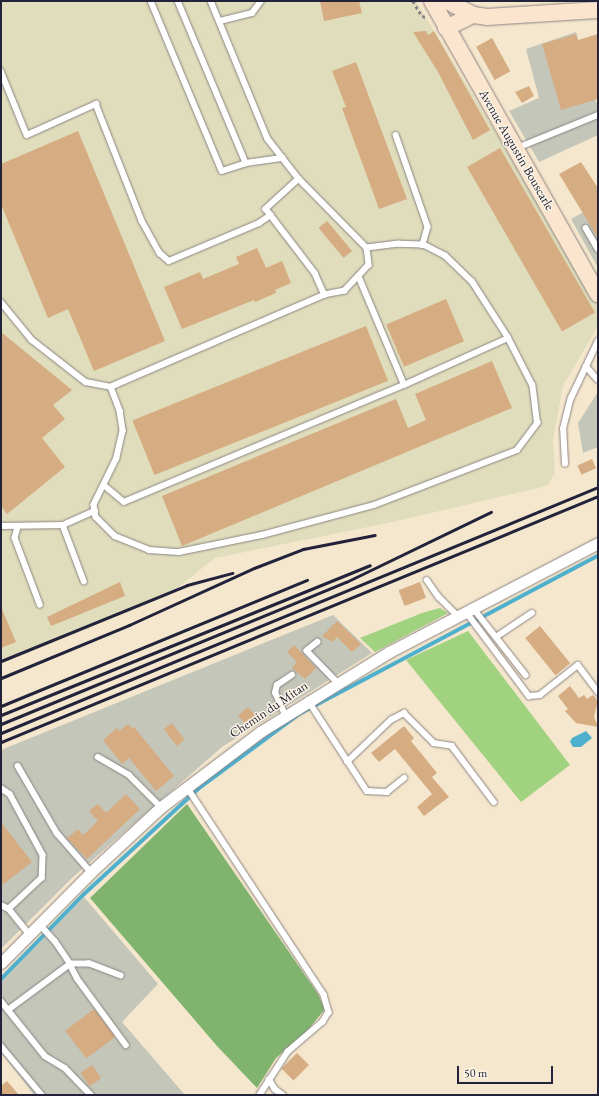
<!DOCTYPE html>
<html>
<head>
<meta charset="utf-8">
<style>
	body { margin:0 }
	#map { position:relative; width:599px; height:1096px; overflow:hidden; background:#f5e7cd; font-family:"EB Garamond",serif }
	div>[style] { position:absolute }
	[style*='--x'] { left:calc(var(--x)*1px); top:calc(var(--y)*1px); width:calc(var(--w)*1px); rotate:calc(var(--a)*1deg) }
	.built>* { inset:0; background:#dfddbb }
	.industrial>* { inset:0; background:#c3c6b9 }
	.green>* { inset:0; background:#a1d280 }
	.forest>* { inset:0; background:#80b46e }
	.water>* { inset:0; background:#4fb0ce }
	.stream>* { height:4px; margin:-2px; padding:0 2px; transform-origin:2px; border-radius:2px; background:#4fb0ce }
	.building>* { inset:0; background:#d6ac82; transform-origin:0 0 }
	.path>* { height:2.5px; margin-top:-1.25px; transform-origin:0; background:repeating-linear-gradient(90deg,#8c8484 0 3px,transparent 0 6px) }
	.roads { filter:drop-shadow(0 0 1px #8c8484) drop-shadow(0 0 1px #8c8484) }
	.lane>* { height:5.5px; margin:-2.75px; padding:0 2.75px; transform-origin:2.75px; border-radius:2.75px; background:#fff }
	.street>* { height:11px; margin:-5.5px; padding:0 5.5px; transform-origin:5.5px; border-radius:5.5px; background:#fff }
	.secondary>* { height:16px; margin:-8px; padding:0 8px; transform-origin:8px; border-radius:8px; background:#fbe5cf }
	.rail>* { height:3px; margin:-1.5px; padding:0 1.5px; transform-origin:1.5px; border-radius:1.5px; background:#22223b }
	span { translate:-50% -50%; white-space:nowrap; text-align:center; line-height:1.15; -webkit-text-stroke:3px #fcf5e5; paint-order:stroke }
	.street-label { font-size:13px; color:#22223b }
	.frame { position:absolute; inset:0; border:2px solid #22223b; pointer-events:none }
	.scale { position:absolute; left:457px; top:1066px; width:96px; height:18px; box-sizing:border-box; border:2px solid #22223b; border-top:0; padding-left:5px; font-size:12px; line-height:14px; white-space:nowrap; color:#22223b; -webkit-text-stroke:3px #fcf5e5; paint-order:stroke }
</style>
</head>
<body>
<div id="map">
	<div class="built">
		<i style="clip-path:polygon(1px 1px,416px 1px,598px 302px,598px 326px,563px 386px,553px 440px,555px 473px,547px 486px,388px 523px,215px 558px,167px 596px,1px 664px)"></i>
	</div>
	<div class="industrial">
		<i style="clip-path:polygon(576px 32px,596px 102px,598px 102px,598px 135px,539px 162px,509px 111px,539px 98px,526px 49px)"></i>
		<i style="clip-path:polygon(598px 204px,598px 268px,571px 219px)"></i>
		<i style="clip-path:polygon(598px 392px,598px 447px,583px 453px,578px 423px)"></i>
		<i style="clip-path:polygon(333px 615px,372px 653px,222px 747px,73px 877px,1px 949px,1px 750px)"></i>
		<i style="clip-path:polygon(84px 897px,158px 984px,122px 1022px,185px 1095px,34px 1095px,1px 1052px,1px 982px)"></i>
	</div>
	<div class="green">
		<i style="clip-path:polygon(440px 608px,448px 613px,375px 652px,360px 638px,422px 613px)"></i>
		<i style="clip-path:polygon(468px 631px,570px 765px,521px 802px,406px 660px)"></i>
	</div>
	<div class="forest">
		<i style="clip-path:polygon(187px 804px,318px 994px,325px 1009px,307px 1031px,276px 1058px,257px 1088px,217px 1046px,90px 898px)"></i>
	</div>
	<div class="water">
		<i style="clip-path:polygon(586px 731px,592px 738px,581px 747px,573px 747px,570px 742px,572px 738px)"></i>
	</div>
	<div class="stream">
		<i style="--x:1;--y:979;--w:119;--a:-45.7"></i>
		<i style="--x:84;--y:894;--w:155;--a:-42.6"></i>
		<i style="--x:198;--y:789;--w:126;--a:-36.6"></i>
		<i style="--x:299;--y:714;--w:338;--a:-27.9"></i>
	</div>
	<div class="building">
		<i style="clip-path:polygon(320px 1px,359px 1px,362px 13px,324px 21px)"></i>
		<i style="clip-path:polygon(426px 31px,428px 35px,434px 31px,490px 130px,473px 140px,438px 72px,413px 32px)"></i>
		<i style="clip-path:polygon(576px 34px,578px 40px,598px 34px,598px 99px,561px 110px,542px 44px)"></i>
		<i style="left:492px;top:38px;width:38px;height:18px;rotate:61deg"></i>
		<i style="clip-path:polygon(356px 62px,407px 199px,379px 209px,342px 108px,346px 107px,332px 71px)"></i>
		<i style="clip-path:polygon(529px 86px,534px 96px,522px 103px,515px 92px)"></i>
		<i style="clip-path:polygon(78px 131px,165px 341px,94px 371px,68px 309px,48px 318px,1px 204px,1px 164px)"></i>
		<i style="left:500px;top:148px;width:190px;height:38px;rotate:60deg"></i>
		<i style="clip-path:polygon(581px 162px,598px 188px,598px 238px,559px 174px)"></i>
		<i style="left:327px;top:221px;width:39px;height:11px;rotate:50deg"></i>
		<i style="clip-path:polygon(257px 248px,266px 268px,282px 261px,291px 283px,275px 290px,276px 293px,255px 302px,254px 300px,182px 329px,164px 287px,200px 272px,203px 279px,239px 264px,236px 257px)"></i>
		<i style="left:446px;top:299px;width:46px;height:65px;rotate:67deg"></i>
		<i style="left:366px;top:326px;width:59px;height:252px;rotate:68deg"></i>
		<i style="clip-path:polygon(1px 332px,72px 390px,53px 405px,65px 419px,42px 438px,65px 467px,7px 514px,1px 506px)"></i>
		<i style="clip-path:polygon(492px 361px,512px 408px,182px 546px,162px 496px,396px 399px,408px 428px,426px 420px,415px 394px)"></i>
		<i style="left:592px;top:459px;width:10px;height:16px;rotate:66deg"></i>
		<i style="clip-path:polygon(120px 582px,125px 596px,51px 626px,47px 617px)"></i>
		<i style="left:420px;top:582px;width:17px;height:23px;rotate:69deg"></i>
		<i style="clip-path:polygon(1px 607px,16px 642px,1px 648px)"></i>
		<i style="clip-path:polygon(337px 621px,361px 644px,352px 652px,337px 637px,332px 642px,322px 636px)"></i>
		<i style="left:540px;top:626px;width:48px;height:19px;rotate:51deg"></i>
		<i style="clip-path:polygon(294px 645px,316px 668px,305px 679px,292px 668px,297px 662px,287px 652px)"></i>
		<i style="clip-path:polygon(570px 686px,579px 698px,584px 695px,587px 699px,593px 695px,598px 701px,594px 717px,598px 727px,576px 723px,565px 711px,568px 709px,558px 696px)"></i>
		<i style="left:248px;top:707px;width:11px;height:13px;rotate:49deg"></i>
		<i style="left:172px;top:723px;width:21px;height:10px;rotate:53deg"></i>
		<i style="clip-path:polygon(128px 724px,132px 728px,134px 727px,174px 776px,156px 791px,129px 758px,122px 764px,103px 740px,117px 728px,119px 731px)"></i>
		<i style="clip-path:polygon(404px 726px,414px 738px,411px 741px,437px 773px,432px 777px,449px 797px,424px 816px,417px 807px,432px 794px,395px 749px,379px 762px,371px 753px)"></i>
		<i style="clip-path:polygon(126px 794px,140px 809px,87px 859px,67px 838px,78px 829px,83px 835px,98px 821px,89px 811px,98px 804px,106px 813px)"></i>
		<i style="clip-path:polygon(1px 822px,32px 862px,1px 886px)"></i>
		<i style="left:94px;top:1009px;width:35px;height:36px;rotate:53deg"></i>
		<i style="left:297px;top:1053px;width:17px;height:22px;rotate:45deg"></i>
		<i style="left:92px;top:1065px;width:16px;height:14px;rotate:55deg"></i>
		<i style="clip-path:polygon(7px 1081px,19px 1095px,1px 1095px,1px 1086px)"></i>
	</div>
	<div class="path">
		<i style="--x:413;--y:1;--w:17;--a:59"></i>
		<i style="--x:422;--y:16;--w:4;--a:14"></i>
	</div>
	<div class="roads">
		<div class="lane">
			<i style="--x:151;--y:1;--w:184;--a:67.3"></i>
			<i style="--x:222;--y:171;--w:25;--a:-18"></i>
			<i style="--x:178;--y:1;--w:176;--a:67.2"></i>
			<i style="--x:246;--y:163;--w:37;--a:-8"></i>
			<i style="--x:211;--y:1;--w:149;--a:67.6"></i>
			<i style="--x:268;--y:139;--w:51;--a:52.2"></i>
			<i style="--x:299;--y:179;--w:97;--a:45.4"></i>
			<i style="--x:367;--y:248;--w:17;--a:83"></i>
			<i style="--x:369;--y:265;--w:35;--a:133"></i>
			<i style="--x:345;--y:291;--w:20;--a:169"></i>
			<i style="--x:325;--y:295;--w:233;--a:156.7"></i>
			<i style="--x:111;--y:387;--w:26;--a:69"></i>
			<i style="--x:120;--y:411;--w:20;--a:81"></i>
			<i style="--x:123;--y:431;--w:28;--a:103"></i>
			<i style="--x:117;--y:458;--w:52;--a:116.1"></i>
			<i style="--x:94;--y:505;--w:12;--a:81"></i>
			<i style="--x:96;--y:517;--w:27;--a:45"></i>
			<i style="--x:115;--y:536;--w:37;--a:22"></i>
			<i style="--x:149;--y:550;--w:30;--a:4"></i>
			<i style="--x:179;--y:552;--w:85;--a:-11.6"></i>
			<i style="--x:262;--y:535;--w:116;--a:-15"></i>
			<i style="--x:374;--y:505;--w:153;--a:-21"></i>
			<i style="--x:517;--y:450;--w:34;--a:-53"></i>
			<i style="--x:537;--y:423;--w:38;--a:-97"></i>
			<i style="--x:532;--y:385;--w:53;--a:-117.1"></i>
			<i style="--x:508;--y:338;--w:67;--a:-122.7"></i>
			<i style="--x:472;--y:282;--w:37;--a:-136"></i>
			<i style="--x:445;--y:256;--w:25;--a:-153"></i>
			<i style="--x:423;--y:245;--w:24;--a:-178"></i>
			<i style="--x:399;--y:244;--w:32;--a:173"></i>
			<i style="--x:220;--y:21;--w:33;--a:-14"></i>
			<i style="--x:252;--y:13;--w:15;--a:-53"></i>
			<i style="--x:1;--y:71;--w:69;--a:67.9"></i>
			<i style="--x:27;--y:135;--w:76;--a:-24.2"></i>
			<i style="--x:96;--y:104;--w:126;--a:68.5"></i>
			<i style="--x:142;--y:221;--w:37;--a:61"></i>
			<i style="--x:160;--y:253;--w:12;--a:42"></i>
			<i style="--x:169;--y:261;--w:98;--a:-22.9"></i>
			<i style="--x:259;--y:223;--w:14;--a:-34"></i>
			<i style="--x:396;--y:135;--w:97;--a:70.8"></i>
			<i style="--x:428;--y:227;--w:19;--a:106"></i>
			<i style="--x:517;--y:148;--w:87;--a:-22.2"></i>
			<i style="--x:299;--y:179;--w:45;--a:137.7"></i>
			<i style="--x:266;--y:209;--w:81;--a:52.6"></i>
			<i style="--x:315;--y:273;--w:24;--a:66"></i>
			<i style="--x:586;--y:228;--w:24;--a:60"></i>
			<i style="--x:1;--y:302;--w:49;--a:50.8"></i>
			<i style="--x:32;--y:340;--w:68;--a:37.9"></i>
			<i style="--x:86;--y:382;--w:25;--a:11"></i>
			<i style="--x:586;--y:366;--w:18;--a:49"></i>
			<i style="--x:404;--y:385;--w:114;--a:-24.3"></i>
			<i style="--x:565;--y:464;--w:35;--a:-93"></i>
			<i style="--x:563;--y:429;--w:32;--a:-76"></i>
			<i style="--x:571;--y:398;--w:63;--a:-64.7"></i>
			<i style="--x:104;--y:485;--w:26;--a:40"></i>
			<i style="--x:124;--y:502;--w:303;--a:-22.7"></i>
			<i style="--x:404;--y:385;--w:116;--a:-112.8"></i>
			<i style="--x:63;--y:525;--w:60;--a:69.4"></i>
			<i style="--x:1;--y:526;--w:62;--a:-0.9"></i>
			<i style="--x:63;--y:525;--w:35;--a:-24"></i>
			<i style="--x:18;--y:527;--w:11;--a:105"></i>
			<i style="--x:15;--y:538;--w:71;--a:69.3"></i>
			<i style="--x:427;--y:580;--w:21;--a:55"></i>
			<i style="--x:439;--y:597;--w:28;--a:45"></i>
			<i style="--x:474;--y:609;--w:84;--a:51.8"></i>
			<i style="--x:467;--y:613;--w:104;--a:53.2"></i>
			<i style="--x:529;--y:696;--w:11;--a:-5"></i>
			<i style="--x:540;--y:695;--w:48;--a:-38.3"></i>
			<i style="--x:578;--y:665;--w:34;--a:53"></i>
			<i style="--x:496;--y:637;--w:43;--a:-33.7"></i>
			<i style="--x:318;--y:642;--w:14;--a:141"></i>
			<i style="--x:307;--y:651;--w:43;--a:45.9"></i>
			<i style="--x:308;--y:700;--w:108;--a:57"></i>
			<i style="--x:367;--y:791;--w:20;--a:3"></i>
			<i style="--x:387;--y:792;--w:22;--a:-39"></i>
			<i style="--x:285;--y:715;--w:24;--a:-114"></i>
			<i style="--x:275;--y:693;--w:8;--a:-76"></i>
			<i style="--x:277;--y:685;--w:18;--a:-34"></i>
			<i style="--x:98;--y:757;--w:36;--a:30"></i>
			<i style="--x:129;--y:775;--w:45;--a:45"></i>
			<i style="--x:347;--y:762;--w:61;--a:-43.7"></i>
			<i style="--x:391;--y:720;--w:15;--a:-28"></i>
			<i style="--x:404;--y:713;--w:42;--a:45"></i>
			<i style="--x:434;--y:743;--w:18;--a:9"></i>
			<i style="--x:452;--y:746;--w:70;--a:53.1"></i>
			<i style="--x:18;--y:766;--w:78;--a:59.8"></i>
			<i style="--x:57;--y:833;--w:52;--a:48.9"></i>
			<i style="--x:187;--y:787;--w:249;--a:56.6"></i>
			<i style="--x:324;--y:995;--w:18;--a:74"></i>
			<i style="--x:329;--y:1012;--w:12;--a:121"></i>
			<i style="--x:323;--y:1022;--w:46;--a:139.4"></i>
			<i style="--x:288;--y:1052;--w:51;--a:123.1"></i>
			<i style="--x:1;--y:788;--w:11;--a:34"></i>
			<i style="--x:10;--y:794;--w:69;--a:61.6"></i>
			<i style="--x:43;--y:855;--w:23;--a:92"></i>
			<i style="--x:42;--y:878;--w:45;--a:136.8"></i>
			<i style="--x:1;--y:905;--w:9;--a:27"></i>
			<i style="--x:9;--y:909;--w:32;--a:51"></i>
			<i style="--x:121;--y:976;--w:34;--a:-159"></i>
			<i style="--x:89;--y:964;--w:19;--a:180"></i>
			<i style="--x:70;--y:964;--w:16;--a:63"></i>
			<i style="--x:77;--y:978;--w:83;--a:53.8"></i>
			<i style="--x:1;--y:1001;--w:70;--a:51.3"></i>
			<i style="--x:45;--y:1056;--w:23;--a:31"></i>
			<i style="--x:65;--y:1068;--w:37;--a:46"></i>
			<i style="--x:8;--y:1010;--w:77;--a:-36.6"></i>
			<i style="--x:70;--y:964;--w:27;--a:-124"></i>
			<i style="--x:55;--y:942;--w:24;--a:-132"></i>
			<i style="--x:1;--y:1046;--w:64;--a:50.1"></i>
			<i style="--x:269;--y:1079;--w:12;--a:59"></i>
			<i style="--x:275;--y:1089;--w:10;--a:37"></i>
		</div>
		<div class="street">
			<i style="--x:1;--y:963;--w:128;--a:-45.3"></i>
			<i style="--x:91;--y:872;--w:96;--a:-42.9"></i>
			<i style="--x:161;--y:807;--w:124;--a:-37.1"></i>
			<i style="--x:260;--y:732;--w:152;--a:-31.8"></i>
			<i style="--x:389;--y:652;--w:236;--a:-27.5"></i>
		</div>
		<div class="secondary">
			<i style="--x:432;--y:1;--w:337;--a:60.5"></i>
			<i style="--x:447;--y:1;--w:30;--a:28"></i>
			<i style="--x:473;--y:15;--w:14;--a:8"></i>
			<i style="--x:487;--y:17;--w:111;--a:-3.6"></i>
			<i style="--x:446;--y:28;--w:30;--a:-26"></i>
		</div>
	</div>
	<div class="rail">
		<i style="--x:1;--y:661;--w:201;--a:-22.2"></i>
		<i style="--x:187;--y:585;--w:47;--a:-14.9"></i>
		<i style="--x:1;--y:678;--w:139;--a:-22.5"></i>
		<i style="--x:129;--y:625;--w:137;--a:-24.5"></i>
		<i style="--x:254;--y:568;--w:53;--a:-21.2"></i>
		<i style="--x:303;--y:549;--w:73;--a:-11"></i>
		<i style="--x:1;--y:706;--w:331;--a:-22.4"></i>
		<i style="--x:1;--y:715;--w:398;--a:-22.1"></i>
		<i style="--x:1;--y:724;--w:373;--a:-22.4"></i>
		<i style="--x:346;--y:582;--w:161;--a:-25.8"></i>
		<i style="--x:1;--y:733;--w:646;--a:-22.39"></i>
		<i style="--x:1;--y:742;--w:646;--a:-22.39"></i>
	</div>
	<div class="street-label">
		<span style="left:516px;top:150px;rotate:60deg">Avenue Augustin Bouscarle</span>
		<span style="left:269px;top:710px;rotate:-34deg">Chemin du Mitan</span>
	</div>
	<div class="frame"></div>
	<div class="scale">50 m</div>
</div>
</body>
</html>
